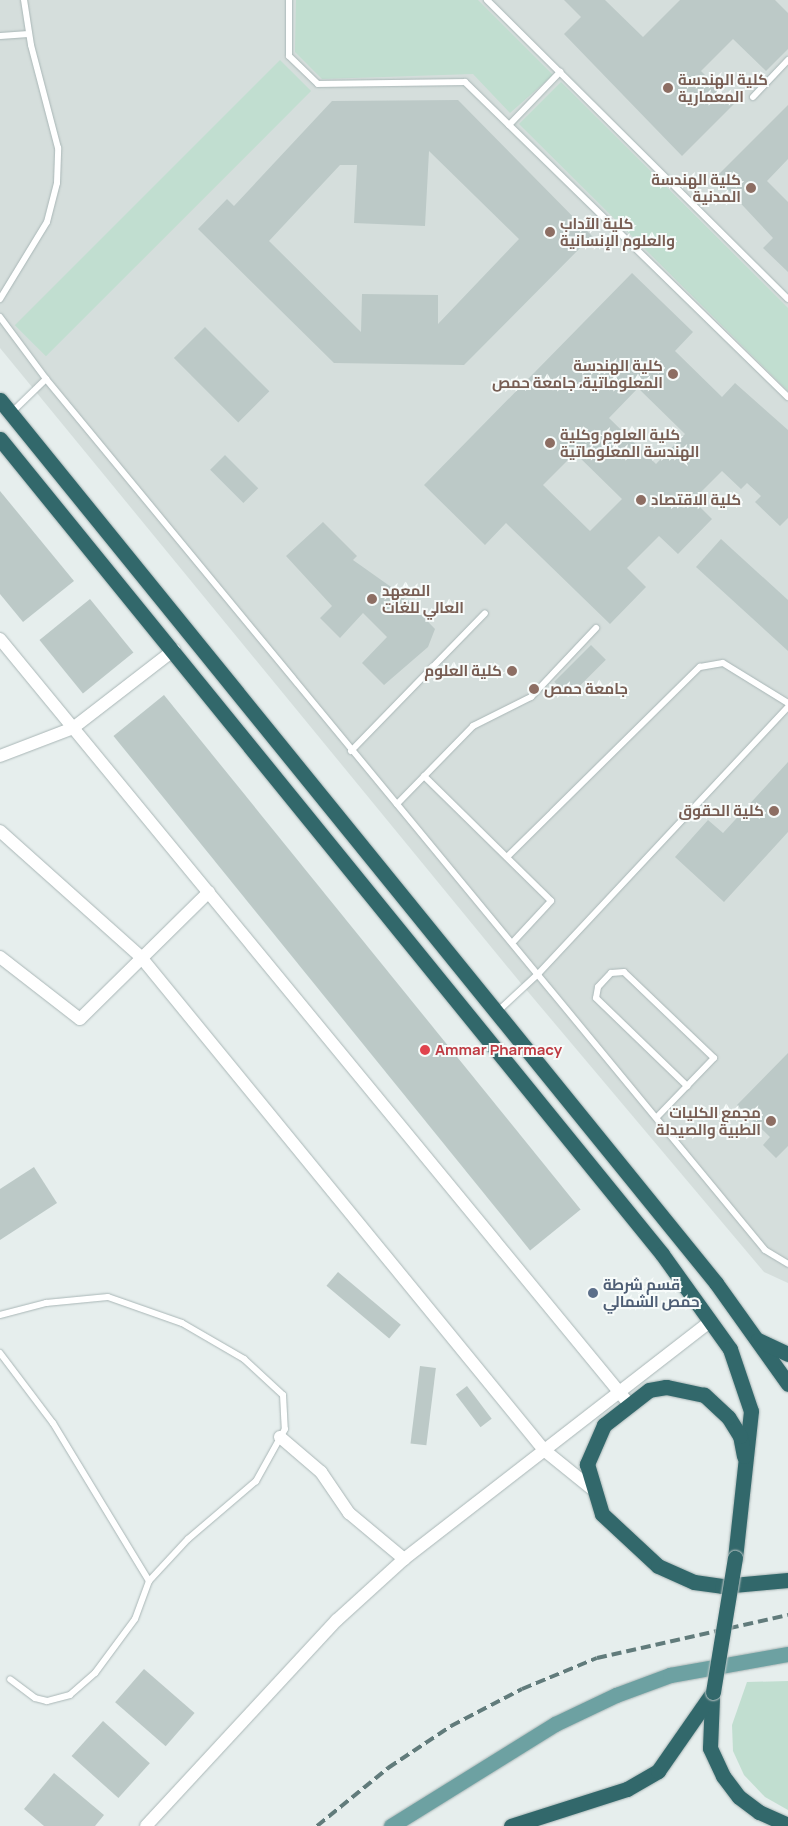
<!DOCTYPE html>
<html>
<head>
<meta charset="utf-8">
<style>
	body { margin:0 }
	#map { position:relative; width:788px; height:1826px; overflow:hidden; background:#e6eeed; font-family:Manrope,Cairo,sans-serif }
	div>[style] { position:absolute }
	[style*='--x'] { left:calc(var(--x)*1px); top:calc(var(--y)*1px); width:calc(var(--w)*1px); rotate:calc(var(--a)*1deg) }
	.built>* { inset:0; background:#d5dedc }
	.green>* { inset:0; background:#c1ded0; transform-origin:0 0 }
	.building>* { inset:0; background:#bcc9c7; transform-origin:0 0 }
	.roads { filter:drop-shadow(0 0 1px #a9b6b6) drop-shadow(0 0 1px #a9b6b6) }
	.lane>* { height:6px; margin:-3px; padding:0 3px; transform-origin:3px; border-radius:3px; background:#fff }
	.street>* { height:12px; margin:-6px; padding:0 6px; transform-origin:6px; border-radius:6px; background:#fff }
	.primary>* { height:15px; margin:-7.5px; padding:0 7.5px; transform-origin:7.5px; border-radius:7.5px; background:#6da1a2 }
	.highway>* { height:15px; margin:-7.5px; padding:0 7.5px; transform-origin:7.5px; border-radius:7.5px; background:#32686b }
	.rail>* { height:4px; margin-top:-2px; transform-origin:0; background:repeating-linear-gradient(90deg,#617b7b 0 10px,transparent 0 15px) }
	.bridges { filter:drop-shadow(0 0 1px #c2caca) drop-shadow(0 0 1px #c2caca) }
	.highway-bridge>* { height:15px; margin:-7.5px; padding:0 7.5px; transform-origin:7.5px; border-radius:7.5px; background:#32686b }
	.dots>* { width:14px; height:14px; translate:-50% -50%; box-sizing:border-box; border:2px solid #f7fbfa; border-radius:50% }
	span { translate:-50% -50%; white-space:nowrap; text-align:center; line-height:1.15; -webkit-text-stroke:4px #f7fbfa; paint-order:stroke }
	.education-label { font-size:15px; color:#785e54; font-weight:700 }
	.left { translate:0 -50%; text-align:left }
	.right { translate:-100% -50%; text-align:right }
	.health-label { font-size:15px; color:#be3a42; font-weight:700 }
	.service-label { font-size:15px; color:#4e5e75; font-weight:700 }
</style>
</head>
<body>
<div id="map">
	<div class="built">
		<i style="clip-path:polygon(0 0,788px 0,788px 1283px,764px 1272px,524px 987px,0 348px)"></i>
	</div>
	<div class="green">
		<i style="clip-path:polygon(296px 0,478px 0,553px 75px,510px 113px,473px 74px,322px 79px,295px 52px)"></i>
		<i style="left:280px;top:60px;width:44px;height:375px;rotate:45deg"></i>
		<i style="clip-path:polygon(561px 82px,788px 308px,788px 391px,519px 124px)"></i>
		<i style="clip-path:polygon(788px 1681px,788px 1810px,765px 1797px,744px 1775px,733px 1751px,732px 1725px,747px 1682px)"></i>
	</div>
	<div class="building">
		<i style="clip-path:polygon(564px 0,605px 0,643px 37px,680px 0,775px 0,788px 13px,788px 49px,766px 71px,733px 39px,701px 71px,734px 104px,682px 156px,564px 34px,581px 17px)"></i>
		<i style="clip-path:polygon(evenodd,458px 100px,592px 236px,464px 365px,334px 363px,198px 229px,227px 199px,234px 206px,332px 101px,458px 100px,429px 151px,519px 239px,438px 324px,438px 295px,362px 294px,361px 332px,269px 241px,340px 165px,357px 165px,354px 223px,425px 226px,429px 151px)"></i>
		<i style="clip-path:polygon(788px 105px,788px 159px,767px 181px,788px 202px,788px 272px,763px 248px,773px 238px,716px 177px)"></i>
		<i style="clip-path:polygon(evenodd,632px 273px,693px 332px,675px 351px,722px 397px,735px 383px,788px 430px,788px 518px,780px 526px,755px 502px,761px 496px,747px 483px,741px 489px,722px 471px,693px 500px,712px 519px,678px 554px,659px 536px,627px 568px,646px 587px,610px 624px,506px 523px,485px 545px,424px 485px,632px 273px,638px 388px,685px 434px,656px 464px,609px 418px,638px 388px,632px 273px,575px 453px,622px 499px,590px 531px,543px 485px,575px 453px)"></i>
		<i style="left:205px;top:327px;width:91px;height:44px;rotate:45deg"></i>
		<i style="left:225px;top:455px;width:47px;height:21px;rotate:45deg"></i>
		<i style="clip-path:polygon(0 491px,74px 581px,23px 622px,0 594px)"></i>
		<i style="clip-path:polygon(323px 522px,357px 556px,353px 560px,401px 594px,435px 629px,428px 647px,384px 685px,362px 663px,387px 637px,363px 613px,340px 638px,320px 618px,332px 606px,286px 556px)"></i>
		<i style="clip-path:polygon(721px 539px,788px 600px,788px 651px,696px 567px)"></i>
		<i style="left:90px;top:599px;width:69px;height:65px;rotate:51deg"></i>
		<i style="left:591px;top:645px;width:21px;height:52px;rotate:45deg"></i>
		<i style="left:164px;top:695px;width:662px;height:65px;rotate:51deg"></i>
		<i style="clip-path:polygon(788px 762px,788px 832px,724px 902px,675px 857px,708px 820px,723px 833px)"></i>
		<i style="clip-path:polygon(788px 1053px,788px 1146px,776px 1158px,763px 1145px,770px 1137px,737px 1105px)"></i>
		<i style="clip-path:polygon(34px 1167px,57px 1203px,0 1240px,0 1189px)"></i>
		<i style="left:338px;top:1272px;width:82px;height:18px;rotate:40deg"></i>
		<i style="left:420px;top:1366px;width:16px;height:78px;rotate:7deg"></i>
		<i style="left:467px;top:1386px;width:41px;height:14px;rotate:53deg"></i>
		<i style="left:144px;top:1669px;width:67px;height:44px;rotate:41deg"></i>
		<i style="left:103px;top:1721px;width:63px;height:47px;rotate:42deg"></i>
		<i style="clip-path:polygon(54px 1773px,104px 1815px,95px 1826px,44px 1826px,24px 1809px)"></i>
	</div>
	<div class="roads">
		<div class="lane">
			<i style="--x:289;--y:0;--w:56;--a:90"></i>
			<i style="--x:289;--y:56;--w:40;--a:44"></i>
			<i style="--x:318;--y:84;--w:147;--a:-0.8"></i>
			<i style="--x:465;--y:82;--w:451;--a:44.3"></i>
			<i style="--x:487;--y:0;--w:424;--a:44.8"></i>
			<i style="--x:0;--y:36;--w:29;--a:-4"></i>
			<i style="--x:753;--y:97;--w:51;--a:-46.6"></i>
			<i style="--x:509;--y:125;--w:74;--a:-46.1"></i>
			<i style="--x:0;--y:299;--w:90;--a:-58.6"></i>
			<i style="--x:47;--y:222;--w:40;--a:-75.6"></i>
			<i style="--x:57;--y:183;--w:35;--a:-88"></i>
			<i style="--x:58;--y:148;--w:106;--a:-104.7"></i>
			<i style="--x:31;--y:45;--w:46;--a:-98.8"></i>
			<i style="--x:0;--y:317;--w:77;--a:53.4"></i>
			<i style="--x:46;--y:379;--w:1129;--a:50.46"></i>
			<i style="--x:765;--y:1250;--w:27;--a:31"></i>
			<i style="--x:11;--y:413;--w:49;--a:-44.2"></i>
			<i style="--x:351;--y:751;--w:192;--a:-45.8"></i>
			<i style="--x:424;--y:776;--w:178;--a:44.5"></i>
			<i style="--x:551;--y:901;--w:54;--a:132.8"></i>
			<i style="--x:397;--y:804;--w:109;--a:-45.7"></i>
			<i style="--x:473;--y:726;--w:65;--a:-26.6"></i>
			<i style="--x:531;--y:697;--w:95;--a:-46.7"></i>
			<i style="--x:507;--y:857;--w:271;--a:-44.6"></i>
			<i style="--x:700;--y:667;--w:23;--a:-10"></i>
			<i style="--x:723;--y:663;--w:76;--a:31.6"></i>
			<i style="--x:497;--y:1012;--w:57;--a:-42.9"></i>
			<i style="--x:539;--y:973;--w:364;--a:-46.9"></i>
			<i style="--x:657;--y:1117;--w:82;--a:-46"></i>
			<i style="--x:714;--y:1058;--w:124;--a:-136.3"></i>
			<i style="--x:624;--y:972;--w:13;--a:176"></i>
			<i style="--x:611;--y:973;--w:19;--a:133"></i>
			<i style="--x:598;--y:987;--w:11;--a:100"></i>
			<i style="--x:596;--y:998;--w:127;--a:44"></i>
			<i style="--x:0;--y:1315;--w:48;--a:-14.6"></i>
			<i style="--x:46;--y:1303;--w:62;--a:-5.5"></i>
			<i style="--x:108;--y:1297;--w:78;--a:19.4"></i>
			<i style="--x:182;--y:1323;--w:72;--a:30.1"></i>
			<i style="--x:244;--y:1359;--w:53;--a:42.7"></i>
			<i style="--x:283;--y:1395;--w:34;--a:87"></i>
			<i style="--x:285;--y:1429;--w:60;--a:119.1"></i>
			<i style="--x:256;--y:1481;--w:89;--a:139.5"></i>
			<i style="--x:188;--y:1539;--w:57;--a:132.9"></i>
			<i style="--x:0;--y:1353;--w:88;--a:52.9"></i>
			<i style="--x:53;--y:1423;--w:185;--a:58.7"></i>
			<i style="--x:149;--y:1581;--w:40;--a:110.2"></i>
			<i style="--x:135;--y:1619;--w:67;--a:126.5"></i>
			<i style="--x:95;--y:1673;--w:33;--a:139"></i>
			<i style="--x:70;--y:1695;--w:24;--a:165"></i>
			<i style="--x:47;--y:1701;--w:12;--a:-166"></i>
			<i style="--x:35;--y:1698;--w:31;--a:-143"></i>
		</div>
		<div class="street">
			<i style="--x:0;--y:639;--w:990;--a:50.57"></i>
			<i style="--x:0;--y:756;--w:78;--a:-21"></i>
			<i style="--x:73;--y:728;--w:128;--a:-37.7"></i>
			<i style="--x:0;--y:831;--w:188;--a:41.8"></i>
			<i style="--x:140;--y:956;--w:638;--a:50.72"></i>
			<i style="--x:544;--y:1450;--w:60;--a:39"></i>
			<i style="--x:0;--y:957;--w:101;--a:37.8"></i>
			<i style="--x:80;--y:1019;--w:181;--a:-44.6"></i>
			<i style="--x:280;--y:1437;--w:54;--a:40.5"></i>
			<i style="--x:321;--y:1472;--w:50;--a:55.7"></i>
			<i style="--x:349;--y:1513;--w:72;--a:39.9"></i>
			<i style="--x:146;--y:1826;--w:281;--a:-47.2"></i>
			<i style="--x:337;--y:1620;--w:91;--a:-42.3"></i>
			<i style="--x:404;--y:1559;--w:388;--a:-37.8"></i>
		</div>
		<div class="primary">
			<i style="--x:391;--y:1826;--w:193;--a:-31.9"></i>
			<i style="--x:555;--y:1724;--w:68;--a:-25.4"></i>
			<i style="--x:616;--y:1695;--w:58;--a:-20.3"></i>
			<i style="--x:670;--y:1675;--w:120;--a:-10.1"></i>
		</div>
		<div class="highway">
			<i style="--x:0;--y:400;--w:1137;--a:50.96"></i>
			<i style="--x:716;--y:1283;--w:124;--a:54.5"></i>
			<i style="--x:0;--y:439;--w:1050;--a:50.91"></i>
			<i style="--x:662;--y:1254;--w:117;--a:54.4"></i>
			<i style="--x:730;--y:1349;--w:65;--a:71.3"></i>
			<i style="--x:751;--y:1411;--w:148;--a:96.2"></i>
			<i style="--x:758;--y:1340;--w:33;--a:25"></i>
			<i style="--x:744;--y:1456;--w:20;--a:-101"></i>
			<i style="--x:740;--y:1436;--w:22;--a:-122"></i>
			<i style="--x:728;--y:1417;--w:33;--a:-137"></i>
			<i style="--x:704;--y:1395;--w:39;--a:-168"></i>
			<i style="--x:666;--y:1387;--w:17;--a:170"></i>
			<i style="--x:649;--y:1390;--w:57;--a:142.1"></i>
			<i style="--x:604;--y:1425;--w:43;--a:113.6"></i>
			<i style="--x:587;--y:1464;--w:52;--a:73.3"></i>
			<i style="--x:602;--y:1514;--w:76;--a:42.9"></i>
			<i style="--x:658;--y:1566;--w:39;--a:24"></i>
			<i style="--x:694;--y:1582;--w:28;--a:8"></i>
			<i style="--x:722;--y:1586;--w:66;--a:-5.2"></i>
			<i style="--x:712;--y:1698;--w:50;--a:92.3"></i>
			<i style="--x:710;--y:1748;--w:31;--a:65"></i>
			<i style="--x:723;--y:1776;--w:26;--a:53"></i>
			<i style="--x:739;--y:1797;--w:25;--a:37"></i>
			<i style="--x:759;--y:1812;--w:32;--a:24"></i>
			<i style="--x:511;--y:1826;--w:122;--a:-17.7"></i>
			<i style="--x:627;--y:1789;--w:36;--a:-30"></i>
			<i style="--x:658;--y:1771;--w:96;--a:-55.2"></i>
		</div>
	</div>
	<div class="rail">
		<i style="--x:317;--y:1826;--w:92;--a:-39.2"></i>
		<i style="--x:388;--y:1768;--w:76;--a:-33.7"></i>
		<i style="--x:451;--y:1726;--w:80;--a:-27.5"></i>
		<i style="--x:522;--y:1689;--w:81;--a:-22.5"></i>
		<i style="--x:597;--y:1658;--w:196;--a:-12.7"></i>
	</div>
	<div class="bridges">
		<div class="highway-bridge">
			<i style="--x:713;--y:1692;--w:136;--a:-80.7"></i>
		</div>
	</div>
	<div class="dots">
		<i style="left:668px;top:88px;background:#8d6e63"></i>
		<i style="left:751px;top:188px;background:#8d6e63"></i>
		<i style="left:550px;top:232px;background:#8d6e63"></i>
		<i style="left:673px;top:374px;background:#8d6e63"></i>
		<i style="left:550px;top:443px;background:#8d6e63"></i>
		<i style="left:641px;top:500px;background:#8d6e63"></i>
		<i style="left:372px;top:599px;background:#8d6e63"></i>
		<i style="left:512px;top:671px;background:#8d6e63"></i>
		<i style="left:534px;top:689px;background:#8d6e63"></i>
		<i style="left:774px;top:811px;background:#8d6e63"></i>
		<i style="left:425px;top:1050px;background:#e0444e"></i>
		<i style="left:771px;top:1121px;background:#8d6e63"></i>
		<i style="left:593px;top:1293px;background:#5c6f8a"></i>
	</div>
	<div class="education-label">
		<span class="left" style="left:678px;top:88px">كلية الهندسة<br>المعمارية</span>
		<span class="right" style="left:741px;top:188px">كلية الهندسة<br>المدنية</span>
		<span class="left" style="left:560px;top:232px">كلية الآداب<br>والعلوم الإنسانية</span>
		<span class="right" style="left:663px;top:374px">كلية الهندسة<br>المعلوماتية، جامعة حمص</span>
		<span class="left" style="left:560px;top:443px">كلية العلوم وكلية<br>الهندسة المعلوماتية</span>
		<span class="left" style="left:651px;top:500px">كلية الاقتصاد</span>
		<span class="left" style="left:382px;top:599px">المعهد<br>العالي للغات</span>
		<span class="right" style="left:502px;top:671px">كلية العلوم</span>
		<span class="left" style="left:544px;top:689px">جامعة حمص</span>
		<span class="right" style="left:764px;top:811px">كلية الحقوق</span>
		<span class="right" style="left:761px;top:1121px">مجمع الكليات<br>الطبية والصيدلة</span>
	</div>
	<div class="health-label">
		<span class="left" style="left:435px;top:1050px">Ammar Pharmacy</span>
	</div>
	<div class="service-label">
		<span class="left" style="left:603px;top:1293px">قسم شرطة<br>حمص الشمالي</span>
	</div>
</div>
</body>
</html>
